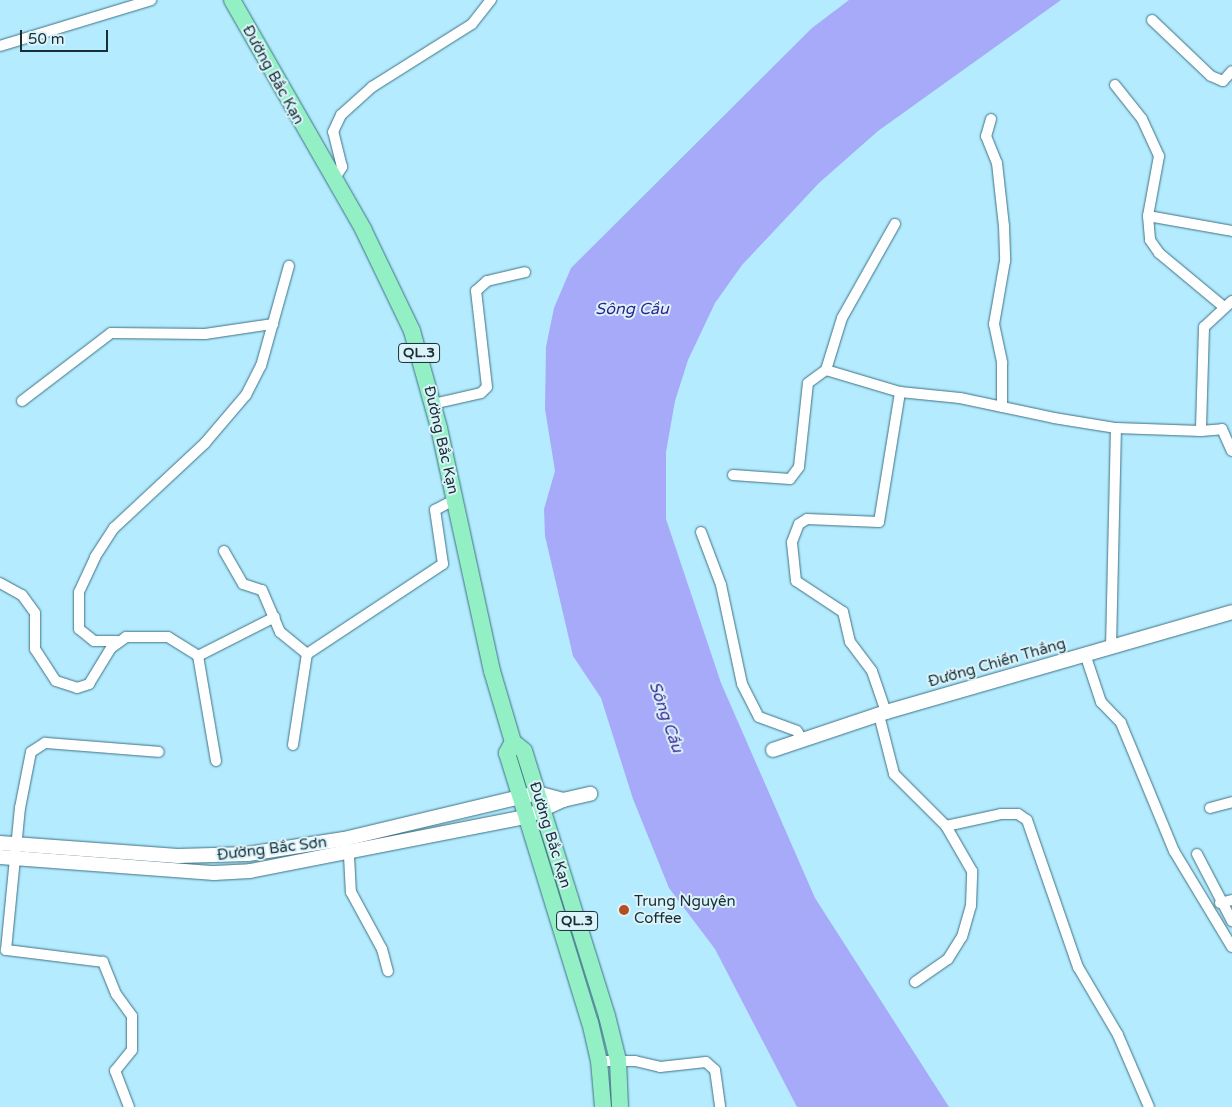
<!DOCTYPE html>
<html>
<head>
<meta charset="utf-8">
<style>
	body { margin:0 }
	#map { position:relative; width:1232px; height:1107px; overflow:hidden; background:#b4ebff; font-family:"Varela Round",sans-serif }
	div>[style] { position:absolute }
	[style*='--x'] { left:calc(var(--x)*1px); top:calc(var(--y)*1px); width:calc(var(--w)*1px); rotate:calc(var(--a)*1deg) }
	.water>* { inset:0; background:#a6aaf8 }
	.roads { filter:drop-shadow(0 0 1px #3e7283) drop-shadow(0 0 1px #3e7283) }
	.minor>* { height:10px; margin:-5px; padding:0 5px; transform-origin:5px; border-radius:5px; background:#fff }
	.secondary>* { height:14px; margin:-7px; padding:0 7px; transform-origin:7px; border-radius:7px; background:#fff }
	.trunk>* { height:16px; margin:-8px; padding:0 8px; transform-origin:8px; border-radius:8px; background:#92f0c4 }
	.dots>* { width:14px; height:14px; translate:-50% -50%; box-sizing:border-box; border:2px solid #ddf3fa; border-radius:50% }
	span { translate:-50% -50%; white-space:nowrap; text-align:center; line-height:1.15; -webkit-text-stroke:4px #ddf3fa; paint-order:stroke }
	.shield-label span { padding:1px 4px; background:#ddf3fa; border:1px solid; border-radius:4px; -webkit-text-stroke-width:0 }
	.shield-label { font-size:14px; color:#182e36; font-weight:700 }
	.street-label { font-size:15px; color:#182e36 }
	.poi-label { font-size:15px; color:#182e36 }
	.left { translate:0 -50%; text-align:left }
	.water-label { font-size:16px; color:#321e8d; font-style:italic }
	.scale { position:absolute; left:20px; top:30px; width:88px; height:22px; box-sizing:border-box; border:2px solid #182e36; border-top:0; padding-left:6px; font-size:15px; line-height:18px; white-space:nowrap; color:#182e36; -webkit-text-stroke:4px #ddf3fa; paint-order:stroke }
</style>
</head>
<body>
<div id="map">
	<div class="water">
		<i style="clip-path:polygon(849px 0,1061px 0,878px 131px,819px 183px,742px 265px,715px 303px,688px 360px,675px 401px,666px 452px,666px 519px,721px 683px,815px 898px,949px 1107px,797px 1107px,715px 949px,669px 888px,633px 799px,601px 698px,573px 656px,545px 536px,544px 509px,555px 471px,545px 409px,546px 347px,554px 308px,571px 268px,812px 28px)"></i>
	</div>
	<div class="roads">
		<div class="minor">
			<i style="--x:1152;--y:20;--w:81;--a:43.5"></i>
			<i style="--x:1211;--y:76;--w:13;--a:23"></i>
			<i style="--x:1223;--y:81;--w:13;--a:-48"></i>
			<i style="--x:0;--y:46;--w:158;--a:-16.9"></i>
			<i style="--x:1115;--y:85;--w:43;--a:51.5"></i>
			<i style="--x:1142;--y:119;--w:41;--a:65.3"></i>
			<i style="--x:1159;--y:156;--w:61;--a:100.4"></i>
			<i style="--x:1148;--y:216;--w:24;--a:85"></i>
			<i style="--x:1150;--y:240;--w:16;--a:55"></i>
			<i style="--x:1159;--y:253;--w:85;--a:39.7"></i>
			<i style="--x:991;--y:119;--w:18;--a:106"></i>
			<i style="--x:986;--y:136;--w:29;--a:68"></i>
			<i style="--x:997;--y:163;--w:63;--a:83.7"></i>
			<i style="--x:1004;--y:226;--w:35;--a:88"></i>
			<i style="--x:1005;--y:261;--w:64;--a:99.9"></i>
			<i style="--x:994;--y:324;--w:40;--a:78"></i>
			<i style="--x:1002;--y:363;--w:44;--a:90"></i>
			<i style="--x:333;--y:181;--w:17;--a:-57"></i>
			<i style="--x:342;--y:167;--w:36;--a:-104"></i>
			<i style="--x:333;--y:132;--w:19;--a:-65"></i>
			<i style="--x:341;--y:115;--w:42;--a:-42.1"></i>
			<i style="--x:372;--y:87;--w:118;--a:-32.2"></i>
			<i style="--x:472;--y:24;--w:31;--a:-52"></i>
			<i style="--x:1148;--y:216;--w:85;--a:10.1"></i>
			<i style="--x:1232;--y:301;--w:38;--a:137"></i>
			<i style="--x:1204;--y:327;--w:104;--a:91.7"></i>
			<i style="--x:1201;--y:431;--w:21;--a:-5"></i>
			<i style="--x:1222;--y:429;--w:24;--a:66"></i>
			<i style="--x:826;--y:370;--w:54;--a:-72.9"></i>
			<i style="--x:842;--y:318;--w:108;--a:-60.6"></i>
			<i style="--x:22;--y:401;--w:112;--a:-37.4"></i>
			<i style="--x:111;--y:333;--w:94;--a:0.6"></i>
			<i style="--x:205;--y:334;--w:69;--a:-8.4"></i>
			<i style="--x:433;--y:404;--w:49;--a:-12.9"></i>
			<i style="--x:481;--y:393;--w:8;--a:-45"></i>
			<i style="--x:487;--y:387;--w:97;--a:-96.5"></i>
			<i style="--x:476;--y:291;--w:15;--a:-42"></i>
			<i style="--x:487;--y:281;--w:39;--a:-13"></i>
			<i style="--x:733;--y:475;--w:57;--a:4"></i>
			<i style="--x:790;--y:479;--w:15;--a:-53"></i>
			<i style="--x:799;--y:467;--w:84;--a:-83.9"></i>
			<i style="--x:808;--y:383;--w:22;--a:-36"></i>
			<i style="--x:826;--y:370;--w:77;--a:16.6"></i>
			<i style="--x:900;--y:392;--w:60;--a:5.7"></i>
			<i style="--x:960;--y:398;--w:96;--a:12"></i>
			<i style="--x:1054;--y:418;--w:63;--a:9.2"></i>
			<i style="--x:1116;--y:428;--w:85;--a:2"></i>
			<i style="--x:701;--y:532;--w:57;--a:69.3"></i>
			<i style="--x:721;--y:585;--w:101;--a:78"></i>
			<i style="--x:742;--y:684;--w:37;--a:63"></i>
			<i style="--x:759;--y:717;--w:40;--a:20.2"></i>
			<i style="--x:797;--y:731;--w:10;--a:61"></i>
			<i style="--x:224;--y:551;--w:38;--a:60"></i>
			<i style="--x:243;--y:584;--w:20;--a:18"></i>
			<i style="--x:262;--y:590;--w:46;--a:66.8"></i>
			<i style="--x:280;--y:632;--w:35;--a:39"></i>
			<i style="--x:0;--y:583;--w:25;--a:29"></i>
			<i style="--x:22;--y:595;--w:22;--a:54"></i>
			<i style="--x:35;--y:613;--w:36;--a:90"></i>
			<i style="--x:35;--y:649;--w:38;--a:57"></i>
			<i style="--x:56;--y:681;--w:22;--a:18"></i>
			<i style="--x:77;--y:688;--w:13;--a:-18"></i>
			<i style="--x:89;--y:684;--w:42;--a:-58.6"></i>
			<i style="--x:111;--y:648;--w:19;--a:-36"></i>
			<i style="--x:126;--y:637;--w:42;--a:0"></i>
			<i style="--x:168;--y:637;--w:36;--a:32"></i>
			<i style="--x:117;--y:641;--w:23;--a:180"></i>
			<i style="--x:94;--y:641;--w:19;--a:-141"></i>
			<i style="--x:79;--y:629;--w:37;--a:-90"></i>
			<i style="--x:79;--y:592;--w:38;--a:-65"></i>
			<i style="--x:95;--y:557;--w:35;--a:-57"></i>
			<i style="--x:114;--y:528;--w:125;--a:-43"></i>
			<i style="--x:205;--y:443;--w:63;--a:-49.5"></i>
			<i style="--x:246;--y:395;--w:33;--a:-63"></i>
			<i style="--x:261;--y:366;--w:104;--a:-74.4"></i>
			<i style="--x:1111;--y:647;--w:219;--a:-88.7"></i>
			<i style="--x:1085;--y:654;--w:51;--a:71.6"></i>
			<i style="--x:1101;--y:702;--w:29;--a:46"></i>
			<i style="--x:1121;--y:723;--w:139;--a:67.5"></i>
			<i style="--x:1174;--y:851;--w:112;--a:58.9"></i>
			<i style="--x:886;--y:712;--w:43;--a:-108.9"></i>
			<i style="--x:872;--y:671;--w:36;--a:-127"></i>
			<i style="--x:850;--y:642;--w:31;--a:-103"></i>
			<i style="--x:843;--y:612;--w:56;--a:-146.6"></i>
			<i style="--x:796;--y:581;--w:39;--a:-96"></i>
			<i style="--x:792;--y:542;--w:19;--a:-69"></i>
			<i style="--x:799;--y:524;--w:9;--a:-32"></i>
			<i style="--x:807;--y:519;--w:72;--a:2.4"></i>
			<i style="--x:879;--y:522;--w:132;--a:-80.8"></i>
			<i style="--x:879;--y:715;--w:61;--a:75.7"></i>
			<i style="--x:894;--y:774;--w:74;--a:45"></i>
			<i style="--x:946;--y:826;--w:56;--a:-12.3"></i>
			<i style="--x:1001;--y:814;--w:17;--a:0"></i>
			<i style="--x:1018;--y:814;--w:11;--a:34"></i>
			<i style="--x:1027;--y:820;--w:156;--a:70.9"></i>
			<i style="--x:1078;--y:967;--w:79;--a:59.5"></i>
			<i style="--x:1118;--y:1035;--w:78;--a:66.7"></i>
			<i style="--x:293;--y:745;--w:92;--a:-81.3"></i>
			<i style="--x:307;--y:654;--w:163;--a:-33.5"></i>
			<i style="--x:443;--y:564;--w:55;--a:-98.4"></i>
			<i style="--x:435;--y:510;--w:21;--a:-28"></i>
			<i style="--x:216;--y:761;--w:107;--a:-99.7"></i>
			<i style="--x:198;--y:656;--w:86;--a:-26.9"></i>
			<i style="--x:1210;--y:808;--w:23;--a:-15"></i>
			<i style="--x:1197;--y:854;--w:76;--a:62.4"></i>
			<i style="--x:349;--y:856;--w:36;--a:87"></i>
			<i style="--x:351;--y:892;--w:65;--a:61.5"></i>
			<i style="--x:382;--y:949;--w:23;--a:75"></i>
			<i style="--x:1220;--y:903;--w:12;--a:-14"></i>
			<i style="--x:915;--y:982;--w:40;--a:-34.9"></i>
			<i style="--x:948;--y:959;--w:26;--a:-58"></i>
			<i style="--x:962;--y:937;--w:32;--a:-74"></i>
			<i style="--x:971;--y:906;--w:35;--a:-88"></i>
			<i style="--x:972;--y:871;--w:52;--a:-120"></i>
			<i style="--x:599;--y:1061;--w:36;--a:0"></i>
			<i style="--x:635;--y:1061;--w:26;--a:13"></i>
			<i style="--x:660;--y:1067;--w:46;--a:-6.2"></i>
			<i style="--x:706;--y:1062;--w:12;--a:42"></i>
			<i style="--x:715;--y:1070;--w:37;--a:82"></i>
			<i style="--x:129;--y:1107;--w:39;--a:-111"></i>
			<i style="--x:115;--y:1071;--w:27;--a:-51"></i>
			<i style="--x:132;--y:1050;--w:34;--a:-90"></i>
			<i style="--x:132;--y:1016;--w:27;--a:-126"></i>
			<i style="--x:116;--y:994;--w:35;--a:-112"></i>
			<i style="--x:103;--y:962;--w:98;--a:-172.9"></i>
			<i style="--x:6;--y:950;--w:143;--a:-84.4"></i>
			<i style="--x:20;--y:808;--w:57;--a:-78.9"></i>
			<i style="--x:31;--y:752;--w:17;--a:-33"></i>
			<i style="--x:45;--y:743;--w:114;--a:4.5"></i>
		</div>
		<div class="secondary">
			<i style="--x:773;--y:750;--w:119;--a:-18.6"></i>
			<i style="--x:886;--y:712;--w:360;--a:-16.1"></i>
			<i style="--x:0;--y:843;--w:178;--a:4.2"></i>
			<i style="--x:178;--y:856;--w:70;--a:-1.6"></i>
			<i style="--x:248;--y:854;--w:97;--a:-8.9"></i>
			<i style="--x:344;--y:839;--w:198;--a:-13.4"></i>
			<i style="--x:537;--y:793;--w:27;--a:15"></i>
			<i style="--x:0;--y:857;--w:215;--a:4.3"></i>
			<i style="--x:214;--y:873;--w:36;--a:-3"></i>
			<i style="--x:250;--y:871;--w:281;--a:-11.1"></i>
			<i style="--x:526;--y:817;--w:41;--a:-24.7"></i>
			<i style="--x:563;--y:800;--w:28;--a:-13"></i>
		</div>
		<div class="trunk">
			<i style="--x:232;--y:0;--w:264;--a:60.2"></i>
			<i style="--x:363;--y:229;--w:113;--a:64.3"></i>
			<i style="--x:412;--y:331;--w:101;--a:74.4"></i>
			<i style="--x:439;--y:428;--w:249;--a:77.7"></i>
			<i style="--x:492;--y:671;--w:74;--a:73.5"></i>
			<i style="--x:513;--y:742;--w:14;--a:39"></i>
			<i style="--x:524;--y:751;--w:278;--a:72.6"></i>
			<i style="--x:607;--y:1016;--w:45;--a:76"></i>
			<i style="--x:618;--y:1060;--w:47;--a:87.6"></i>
			<i style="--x:513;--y:742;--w:13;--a:119"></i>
			<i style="--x:507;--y:753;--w:282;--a:72.9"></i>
			<i style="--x:590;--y:1022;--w:40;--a:77"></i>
			<i style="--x:599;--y:1061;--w:46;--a:85"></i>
		</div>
	</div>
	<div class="dots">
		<i style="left:624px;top:910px;background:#b44e23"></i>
	</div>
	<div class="shield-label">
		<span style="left:419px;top:353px">QL.3</span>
		<span style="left:577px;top:921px">QL.3</span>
	</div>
	<div class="street-label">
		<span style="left:273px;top:75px;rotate:61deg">Đường Bắc Kạn</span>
		<span style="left:441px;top:440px;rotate:77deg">Đường Bắc Kạn</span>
		<span style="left:997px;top:663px;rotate:-16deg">Đường Chiến Thắng</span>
		<span style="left:550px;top:835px;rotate:73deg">Đường Bắc Kạn</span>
		<span style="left:272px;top:849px;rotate:-7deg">Đường Bắc Sơn</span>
	</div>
	<div class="poi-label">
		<span class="left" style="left:634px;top:910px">Trung Nguyên<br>Coffee</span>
	</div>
	<div class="water-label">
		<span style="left:632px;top:309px">Sông Cầu</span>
		<span style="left:666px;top:717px;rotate:71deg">Sông Cầu</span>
	</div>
	<div class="scale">50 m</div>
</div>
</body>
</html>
